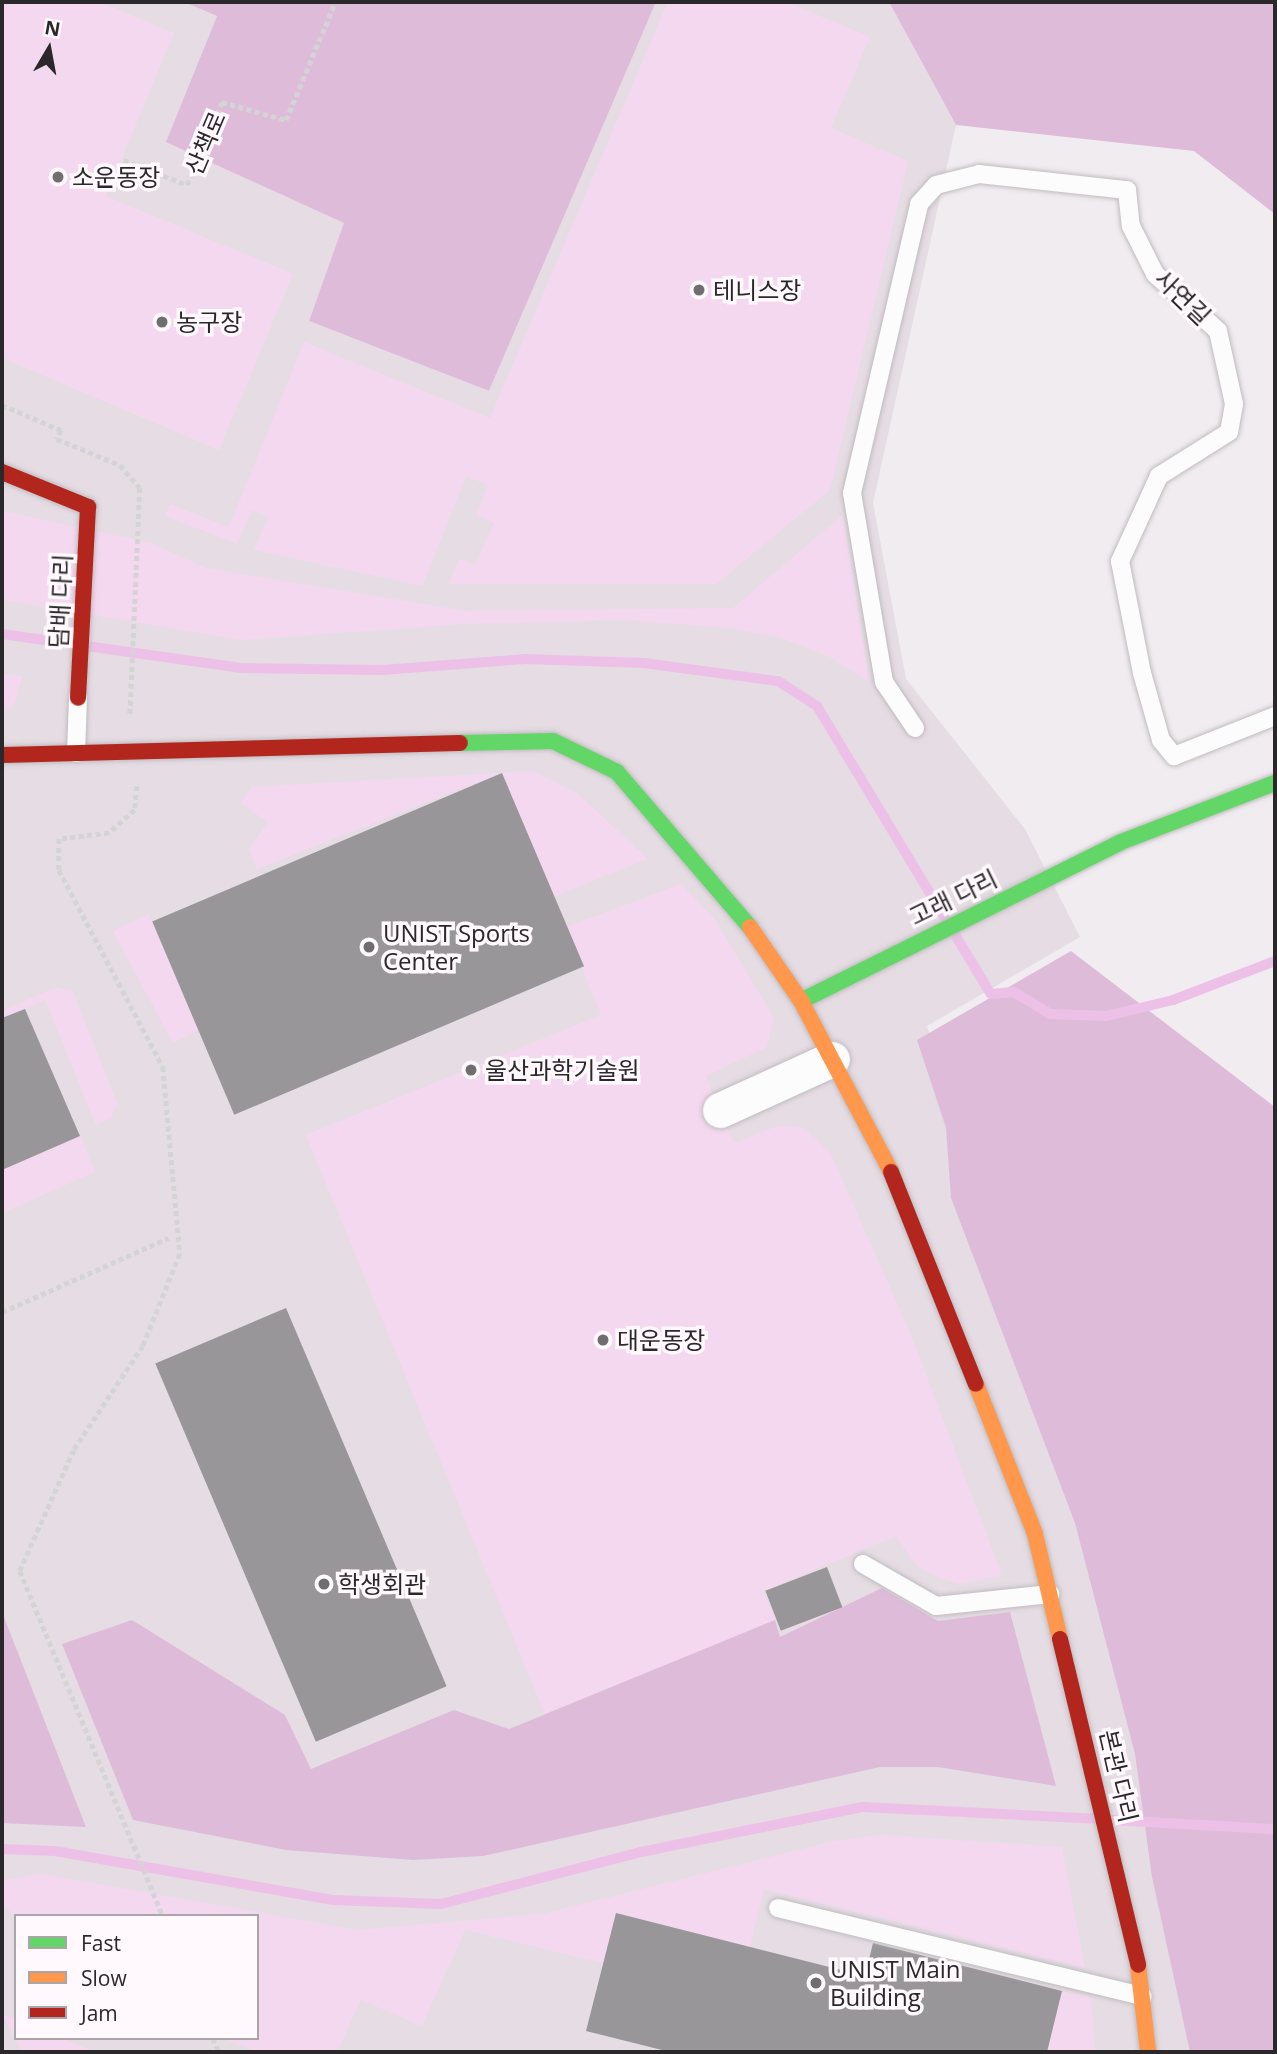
<!DOCTYPE html>
<html>
<head>
<meta charset="utf-8">
<style>
	body { margin:0 }
	#map { position:relative; width:1277px; height:2054px; overflow:hidden; background:#f1ecf0; font-family:"Open Sans","Noto Sans KR",sans-serif }
	div>[style] { position:absolute }
	[style*='--x'] { left:calc(var(--x)*1px); top:calc(var(--y)*1px); width:calc(var(--w)*1px); rotate:calc(var(--a)*1deg) }
	.built>* { inset:0; background:#e6dce4 }
	.green>* { inset:0; background:#f4d8ef }
	.forest>* { inset:0; background:#debcd9 }
	.stream>* { height:10px; margin:-5px; padding:0 5px; transform-origin:5px; border-radius:5px; background:#edc1e7 }
	.building>* { inset:0; background:#999699; transform-origin:0 0 }
	.path>* { height:4.5px; margin-top:-2.25px; transform-origin:0; background:repeating-linear-gradient(90deg,#d5d4d5 0 5px,transparent 0 8.5px) }
	.roads { filter:drop-shadow(0 0 2px #bfbcbe) drop-shadow(0 0 2px #bfbcbe) }
	.lane>* { height:18px; margin:-9px; padding:0 9px; transform-origin:9px; border-radius:9px; background:#fdfcfd }
	.street>* { height:35px; margin:-17.5px; padding:0 17.5px; transform-origin:17.5px; border-radius:17.5px; background:#fdfcfd }
	.fast>* { height:16px; margin:-8px; padding:0 8px; transform-origin:8px; border-radius:8px; background:#63d668 }
	.slow>* { height:16px; margin:-8px; padding:0 8px; transform-origin:8px; border-radius:8px; background:#ff974d }
	.jam>* { height:16px; margin:-8px; padding:0 8px; transform-origin:8px; border-radius:8px; background:#b3261e }
	.dots>* { width:19px; height:19px; translate:-50% -50%; box-sizing:border-box; border:4px solid #fff9fe; border-radius:50% }
	span { translate:-50% -50%; white-space:nowrap; text-align:center; line-height:1.15; -webkit-text-stroke:7px #fff9fe; paint-order:stroke }
	.street-label { font-size:24px; color:#2a282a }
	.poi-label { font-size:24px; color:#2a282a }
	.left { translate:0 -50%; text-align:left }
	.frame { position:absolute; inset:0; border:4px solid #2a282a; pointer-events:none }
	.legend { position:absolute; left:14px; top:1914px; width:245px; height:126px; box-sizing:border-box; background:#fff9fe; border:2px solid #aaa5a9; margin:0; padding:9px 12px; list-style:none; font-size:21px; color:#2a282a }
	.legend li { display:flex; align-items:center; gap:14px; height:35px }
	.legend b { width:35px; border:2px solid #aaa5a9 }
	.north { position:absolute; left:14px; top:14px; width:70px; height:70px; -webkit-text-stroke:5px #fff9fe; paint-order:stroke; rotate:10deg; font-size:19px; font-weight:700; line-height:28px; text-align:center; color:#2a282a }
	.north::after { content:''; display:block; margin:auto; width:24px; height:32px; background:#2a282a; clip-path:polygon(50% 0,100% 100%,50% 72%,0 100%) }
</style>
</head>
<body>
<div id="map">
	<div class="built">
		<i style="clip-path:polygon(evenodd,2px 2px,184px 2px,217px 16px,167px 142px,345px 223px,309px 321px,489px 391px,656px 2px,889px 2px,956px 125px,873px 503px,906px 679px,1025px 829px,1080px 937px,927px 1026px,1083px 1510px,1202px 2052px,2px 2052px,2px 2px,16px 1916px,257px 1916px,257px 2038px,16px 2038px,16px 1916px)"></i>
	</div>
	<div class="green">
		<i style="clip-path:polygon(2px 2px,99px 2px,174px 33px,106px 196px,293px 274px,219px 450px,2px 358px)"></i>
		<i style="clip-path:polygon(668px 2px,787px 2px,870px 37px,831px 128px,908px 161px,830px 490px,716px 584px,449px 584px,459px 559px,475px 565px,494px 523px,476px 515px,488px 485px,466px 476px,422px 586px,254px 550px,268px 517px,252px 510px,237px 544px,165px 516px,170px 504px,229px 527px,304px 342px,490px 418px)"></i>
		<i style="clip-path:polygon(2px 511px,151px 543px,206px 568px,466px 611px,733px 608px,843px 515px,869px 682px,830px 657px,779px 637px,730px 628px,625px 620px,464px 624px,241px 640px,2px 600px)"></i>
		<i style="clip-path:polygon(2px 673px,22px 677px,15px 703px,2px 715px)"></i>
		<i style="clip-path:polygon(532px 771px,578px 794px,648px 859px,553px 897px,502px 773px)"></i>
		<i style="clip-path:polygon(501px 773px,257px 869px,249px 849px,268px 822px,241px 803px,251px 787px)"></i>
		<i style="clip-path:polygon(681px 884px,714px 918px,774px 1018px,767px 1047px,706px 1076px,734px 1143px,777px 1126px,802px 1127px,831px 1154px,913px 1340px,1002px 1575px,959px 1584px,939px 1578px,916px 1565px,896px 1536px,763px 1591px,775px 1620px,545px 1714px,306px 1135px,601px 1015px,566px 927px)"></i>
		<i style="clip-path:polygon(149px 914px,198px 1030px,173px 1043px,113px 931px)"></i>
		<i style="clip-path:polygon(57px 987px,73px 991px,117px 1103px,111px 1118px,96px 1125px,45px 1000px,2px 1018px,2px 1011px)"></i>
		<i style="clip-path:polygon(80px 1136px,95px 1172px,2px 1213px,2px 1170px)"></i>
		<i style="clip-path:polygon(882px 1835px,1062px 1847px,1085px 1968px,764px 1889px,750px 1947px,616px 1913px,603px 1963px,465px 1930px,422px 2026px,361px 2000px,337px 2052px,258px 2052px,222px 2038px,257px 2038px,257px 1916px,16px 1918px,2px 1903px,2px 1880px,41px 1874px,358px 1930px,542px 1914px,834px 1841px)"></i>
		<i style="clip-path:polygon(1062px 1991px,1091px 1997px,1095px 2052px,1047px 2052px)"></i>
		<i style="clip-path:polygon(2px 2014px,16px 2020px,16px 2038px,61px 2038px,96px 2052px,22px 2052px)"></i>
	</div>
	<div class="forest">
		<i style="clip-path:polygon(184px 2px,656px 2px,489px 391px,309px 321px,344px 223px,166px 142px,217px 16px)"></i>
		<i style="clip-path:polygon(889px 2px,1275px 2px,1275px 214px,1194px 151px,956px 125px)"></i>
		<i style="clip-path:polygon(1071px 951px,1275px 1107px,1275px 2052px,1190px 2052px,1152px 1877px,1135px 1754px,1075px 1523px,951px 1198px,946px 1128px,917px 1040px)"></i>
		<i style="clip-path:polygon(882px 1588px,938px 1621px,1010px 1612px,1056px 1786px,938px 1767px,880px 1767px,483px 1856px,413px 1860px,286px 1850px,133px 1820px,62px 1644px,132px 1620px,285px 1715px,311px 1769px,454px 1710px,509px 1729px,775px 1620px,780px 1637px)"></i>
		<i style="clip-path:polygon(2px 1612px,86px 1827px,2px 1823px)"></i>
	</div>
	<div class="stream">
		<i style="--x:2;--y:634;--w:240;--a:8.1"></i>
		<i style="--x:240;--y:668;--w:142;--a:0.8"></i>
		<i style="--x:382;--y:670;--w:144;--a:-4.4"></i>
		<i style="--x:526;--y:659;--w:118;--a:1.9"></i>
		<i style="--x:644;--y:663;--w:135;--a:7.7"></i>
		<i style="--x:778;--y:681;--w:46;--a:32.7"></i>
		<i style="--x:817;--y:706;--w:336;--a:58.9"></i>
		<i style="--x:991;--y:994;--w:23;--a:-5"></i>
		<i style="--x:1014;--y:992;--w:42;--a:31.4"></i>
		<i style="--x:1050;--y:1014;--w:56;--a:2"></i>
		<i style="--x:1106;--y:1016;--w:69;--a:-13.4"></i>
		<i style="--x:1173;--y:1000;--w:109;--a:-20.9"></i>
		<i style="--x:1112;--y:1820;--w:163;--a:3.2"></i>
		<i style="--x:2;--y:1849;--w:53;--a:2.2"></i>
		<i style="--x:55;--y:1851;--w:282;--a:10"></i>
		<i style="--x:333;--y:1900;--w:108;--a:2.1"></i>
		<i style="--x:441;--y:1904;--w:207;--a:-14.6"></i>
		<i style="--x:641;--y:1852;--w:227;--a:-11.5"></i>
		<i style="--x:863;--y:1807;--w:233;--a:2.9"></i>
	</div>
	<div class="building">
		<i style="left:502px;top:773px;width:210px;height:380px;rotate:67deg"></i>
		<i style="clip-path:polygon(25px 1009px,80px 1136px,2px 1170px,2px 1018px)"></i>
		<i style="left:286px;top:1308px;width:411px;height:142px;rotate:67deg"></i>
		<i style="left:827px;top:1567px;width:43px;height:66px;rotate:69deg"></i>
		<i style="clip-path:polygon(616px 1913px,865px 1976px,873px 1943px,1062px 1991px,1047px 2052px,670px 2052px,586px 2031px)"></i>
	</div>
	<div class="path">
		<i style="--x:124;--y:160;--w:68;--a:21.6"></i>
		<i style="--x:187;--y:185;--w:90;--a:-67.1"></i>
		<i style="--x:222;--y:102;--w:66;--a:15.7"></i>
		<i style="--x:286;--y:120;--w:128;--a:-67.4"></i>
		<i style="--x:2;--y:405;--w:64;--a:23"></i>
		<i style="--x:61;--y:430;--w:10;--a:114"></i>
		<i style="--x:57;--y:439;--w:68;--a:22.4"></i>
		<i style="--x:120;--y:465;--w:30;--a:49"></i>
		<i style="--x:140;--y:488;--w:228;--a:92.5"></i>
		<i style="--x:137;--y:786;--w:24;--a:95"></i>
		<i style="--x:135;--y:810;--w:35;--a:139"></i>
		<i style="--x:109;--y:833;--w:50;--a:173.2"></i>
		<i style="--x:59;--y:839;--w:31;--a:90"></i>
		<i style="--x:59;--y:870;--w:223;--a:62.2"></i>
		<i style="--x:163;--y:1067;--w:188;--a:84.8"></i>
		<i style="--x:180;--y:1254;--w:99;--a:111.9"></i>
		<i style="--x:143;--y:1346;--w:125;--a:123.6"></i>
		<i style="--x:74;--y:1450;--w:133;--a:114.1"></i>
		<i style="--x:20;--y:1571;--w:373;--a:67.5"></i>
		<i style="--x:2;--y:1312;--w:182;--a:-24"></i>
		<i style="--x:213;--y:2038;--w:15;--a:67"></i>
	</div>
	<div class="roads">
		<div class="lane">
			<i style="--x:915;--y:728;--w:55;--a:-124"></i>
			<i style="--x:884;--y:682;--w:192;--a:-99.6"></i>
			<i style="--x:852;--y:493;--w:297;--a:-76.9"></i>
			<i style="--x:919;--y:204;--w:25;--a:-48"></i>
			<i style="--x:936;--y:185;--w:44;--a:-14.3"></i>
			<i style="--x:979;--y:174;--w:149;--a:6.2"></i>
			<i style="--x:1127;--y:190;--w:36;--a:84"></i>
			<i style="--x:1131;--y:226;--w:54;--a:63.4"></i>
			<i style="--x:1155;--y:274;--w:85;--a:42.1"></i>
			<i style="--x:1218;--y:331;--w:75;--a:77.6"></i>
			<i style="--x:1234;--y:404;--w:28;--a:100"></i>
			<i style="--x:1229;--y:432;--w:83;--a:147.8"></i>
			<i style="--x:1159;--y:476;--w:94;--a:114.6"></i>
			<i style="--x:1120;--y:561;--w:114;--a:78.9"></i>
			<i style="--x:1142;--y:673;--w:70;--a:74.2"></i>
			<i style="--x:1161;--y:740;--w:21;--a:51"></i>
			<i style="--x:1174;--y:756;--w:109;--a:-21.6"></i>
			<i style="--x:76;--y:753;--w:55;--a:-87.9"></i>
			<i style="--x:863;--y:1564;--w:84;--a:29.9"></i>
			<i style="--x:936;--y:1606;--w:115;--a:-6"></i>
			<i style="--x:778;--y:1908;--w:375;--a:13.6"></i>
		</div>
		<div class="street">
			<i style="--x:720;--y:1110;--w:123;--a:-24.5"></i>
		</div>
		<div class="fast">
			<i style="--x:460;--y:743;--w:93;--a:-1.2"></i>
			<i style="--x:553;--y:741;--w:71;--a:25.8"></i>
			<i style="--x:617;--y:772;--w:204;--a:49.4"></i>
			<i style="--x:801;--y:1001;--w:357;--a:-26.4"></i>
			<i style="--x:1121;--y:842;--w:165;--a:-21"></i>
		</div>
		<div class="slow">
			<i style="--x:750;--y:927;--w:90;--a:55.4"></i>
			<i style="--x:801;--y:1001;--w:193;--a:62.2"></i>
			<i style="--x:976;--y:1384;--w:161;--a:68.5"></i>
			<i style="--x:1035;--y:1534;--w:108;--a:76.6"></i>
			<i style="--x:1138;--y:1965;--w:88;--a:83.4"></i>
		</div>
		<div class="jam">
			<i style="--x:2;--y:472;--w:93;--a:22.1"></i>
			<i style="--x:88;--y:507;--w:191;--a:93"></i>
			<i style="--x:2;--y:755;--w:458;--a:-1.5"></i>
			<i style="--x:891;--y:1172;--w:228;--a:68.2"></i>
			<i style="--x:1060;--y:1639;--w:335;--a:76.5"></i>
		</div>
	</div>
	<div class="dots">
		<i style="left:58px;top:177px;background:#706d6f"></i>
		<i style="left:699px;top:290px;background:#706d6f"></i>
		<i style="left:162px;top:322px;background:#706d6f"></i>
		<i style="left:369px;top:947px;background:#706d6f"></i>
		<i style="left:471px;top:1070px;background:#706d6f"></i>
		<i style="left:603px;top:1340px;background:#706d6f"></i>
		<i style="left:324px;top:1584px;background:#706d6f"></i>
		<i style="left:816px;top:1983px;background:#706d6f"></i>
	</div>
	<div class="street-label">
		<span style="left:205px;top:143px;rotate:-67deg">산책로</span>
		<span style="left:1183px;top:297px;rotate:44deg">사연길</span>
		<span style="left:60px;top:601px;rotate:-87deg">담배 다리</span>
		<span style="left:953px;top:897px;rotate:-26deg">고래 다리</span>
		<span style="left:1119px;top:1776px;rotate:77deg">본관 다리</span>
	</div>
	<div class="poi-label">
		<span class="left" style="left:72px;top:177px">소운동장</span>
		<span class="left" style="left:713px;top:290px">테니스장</span>
		<span class="left" style="left:176px;top:322px">농구장</span>
		<span class="left" style="left:383px;top:947px">UNIST Sports<br>Center</span>
		<span class="left" style="left:485px;top:1070px">울산과학기술원</span>
		<span class="left" style="left:617px;top:1340px">대운동장</span>
		<span class="left" style="left:338px;top:1584px">학생회관</span>
		<span class="left" style="left:830px;top:1983px">UNIST Main<br>Building</span>
	</div>
	<div class="frame"></div>
	<ul class="legend">
	<li><b style="height:9px;background:#63d668"></b>Fast</li>
	<li><b style="height:9px;background:#ff974d"></b>Slow</li>
	<li><b style="height:9px;background:#b3261e"></b>Jam</li>
	</ul>
	<div class="north">N</div>
</div>
</body>
</html>
